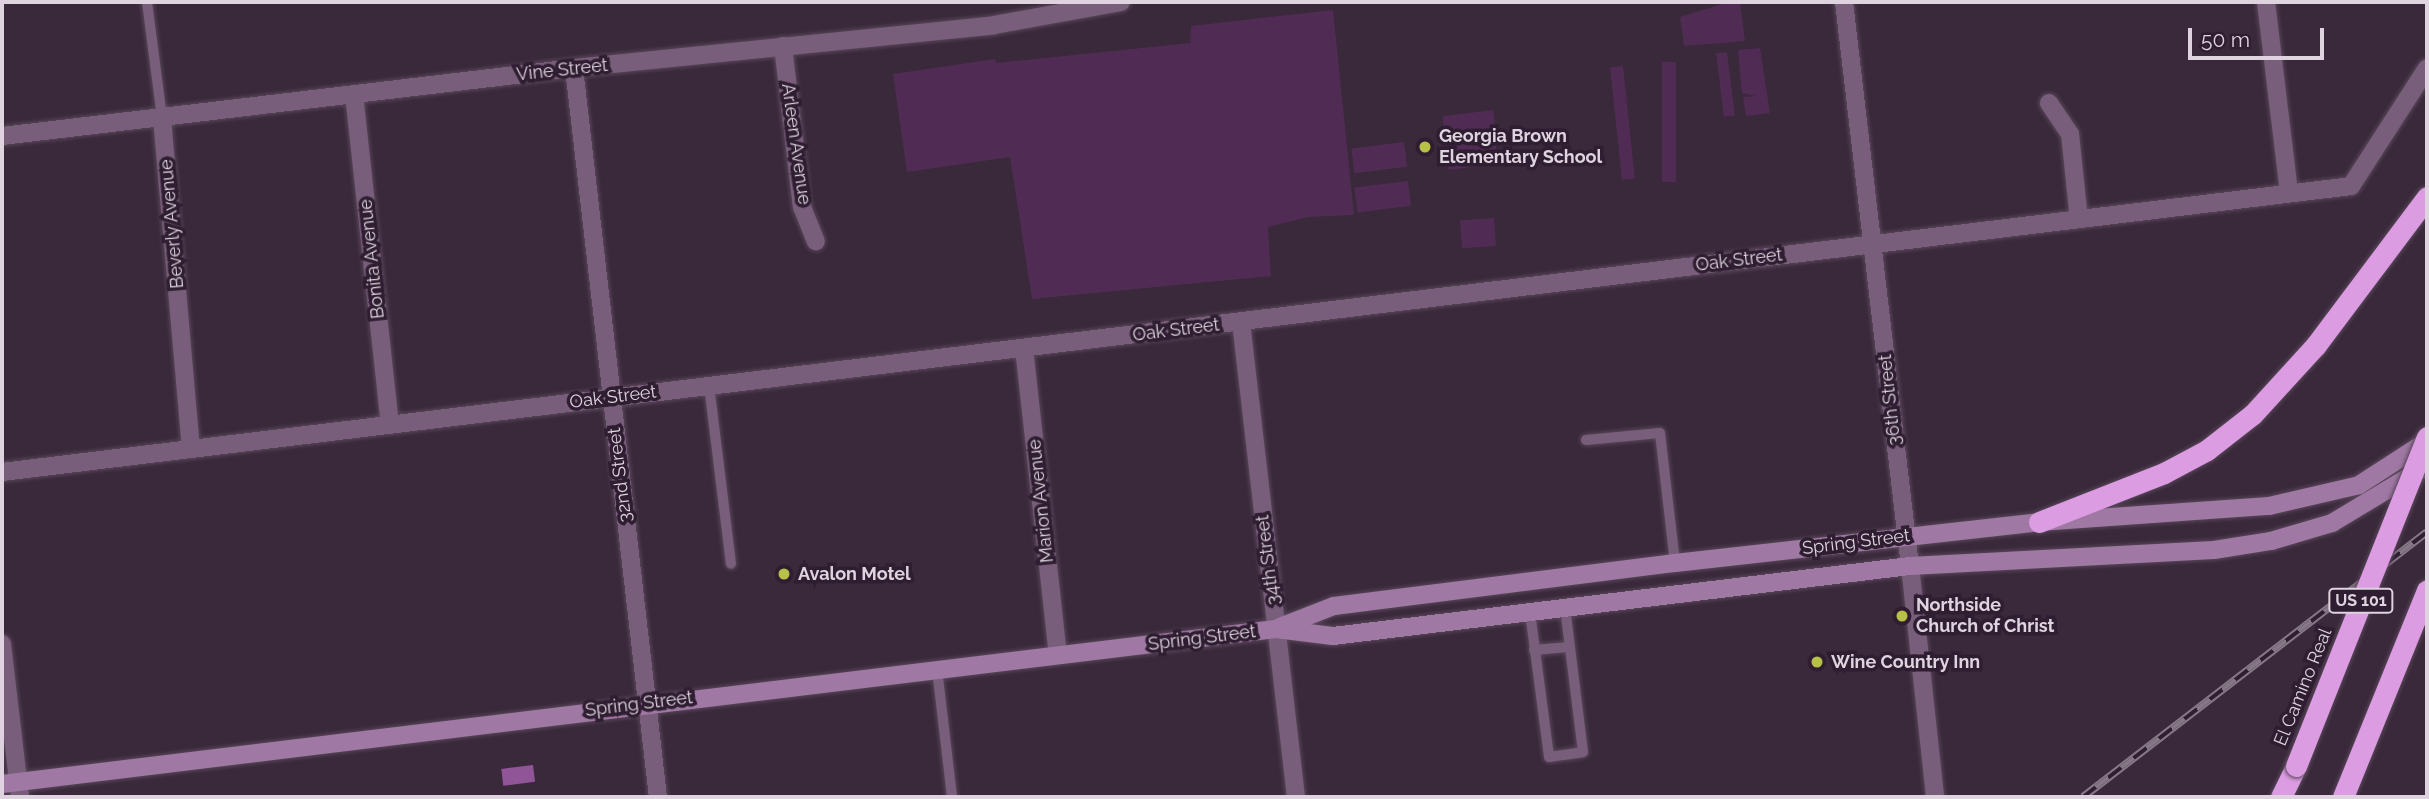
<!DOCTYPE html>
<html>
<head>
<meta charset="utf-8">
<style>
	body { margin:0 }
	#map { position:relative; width:2429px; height:799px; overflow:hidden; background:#3a283b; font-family:Raleway,sans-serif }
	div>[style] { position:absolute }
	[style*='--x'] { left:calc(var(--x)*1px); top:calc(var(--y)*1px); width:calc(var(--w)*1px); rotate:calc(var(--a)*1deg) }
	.green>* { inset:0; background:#502c54; transform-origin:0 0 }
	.water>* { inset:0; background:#905597; transform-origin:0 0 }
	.roads { filter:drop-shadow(0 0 2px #584759) drop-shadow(0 0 2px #584759) }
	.service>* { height:10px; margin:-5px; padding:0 5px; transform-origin:5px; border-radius:5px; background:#785e7a }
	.minor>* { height:18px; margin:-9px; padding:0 9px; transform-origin:9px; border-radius:9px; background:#785e7a }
	.tertiary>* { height:18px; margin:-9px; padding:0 9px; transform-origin:9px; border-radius:9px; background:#785e7a }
	.secondary>* { height:18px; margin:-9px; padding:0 9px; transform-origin:9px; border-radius:9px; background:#a078a4 }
	.motorway>* { height:21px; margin:-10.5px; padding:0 10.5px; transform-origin:10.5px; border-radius:10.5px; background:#dc9ce2 }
	.rail>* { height:8px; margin-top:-4px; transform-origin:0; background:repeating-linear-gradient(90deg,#2f1e31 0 16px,#867787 0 32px); box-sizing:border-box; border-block:2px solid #867787 }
	.bridges { filter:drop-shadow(0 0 2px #584759) drop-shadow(0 0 2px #584759) }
	.motorway-bridge>* { height:21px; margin:-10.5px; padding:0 10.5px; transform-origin:10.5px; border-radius:10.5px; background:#dc9ce2 }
	.dots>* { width:19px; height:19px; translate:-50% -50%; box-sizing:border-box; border:4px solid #2f1e31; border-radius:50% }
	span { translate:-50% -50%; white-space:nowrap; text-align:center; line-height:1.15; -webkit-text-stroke:7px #2f1e31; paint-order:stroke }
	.shield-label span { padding:2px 5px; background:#2f1e31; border:2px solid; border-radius:5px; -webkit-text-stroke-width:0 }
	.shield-label { font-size:16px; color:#dfd3df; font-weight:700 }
	.street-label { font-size:18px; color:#dfd3df }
	.poi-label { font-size:18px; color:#dfd3df; font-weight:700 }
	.left { translate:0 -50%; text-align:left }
	.frame { position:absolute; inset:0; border:4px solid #dfd3df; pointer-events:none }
	.scale { position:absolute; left:2188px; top:28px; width:136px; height:32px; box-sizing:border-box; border:4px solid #dfd3df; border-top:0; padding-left:9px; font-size:21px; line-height:24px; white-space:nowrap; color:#dfd3df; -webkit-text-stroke:5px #2f1e31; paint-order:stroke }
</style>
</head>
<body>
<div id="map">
	<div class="green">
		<i style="clip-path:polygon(1729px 2px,1740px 2px,1745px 41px,1684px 46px,1680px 17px)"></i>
		<i style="clip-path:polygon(1333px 10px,1354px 215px,1308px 217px,1268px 227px,1271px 276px,1032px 299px,1010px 157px,907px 172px,893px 74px,995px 59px,996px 63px,1190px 43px,1191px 26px)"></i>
		<i style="clip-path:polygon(1760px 48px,1770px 113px,1746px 116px,1743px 97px,1756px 96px,1742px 93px,1738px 50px)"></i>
		<i style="left:1727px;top:52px;width:64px;height:11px;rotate:83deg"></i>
		<i style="left:1662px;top:62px;width:14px;height:120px"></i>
		<i style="left:1623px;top:66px;width:113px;height:13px;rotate:84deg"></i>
		<i style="left:1493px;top:110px;width:26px;height:51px;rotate:83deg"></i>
		<i style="left:1495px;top:139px;width:25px;height:50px;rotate:83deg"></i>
		<i style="left:1404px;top:142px;width:25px;height:53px;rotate:83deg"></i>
		<i style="left:1408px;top:181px;width:25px;height:54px;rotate:83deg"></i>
		<i style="left:1494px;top:218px;width:28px;height:34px;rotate:86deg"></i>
	</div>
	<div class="water">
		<i style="left:533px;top:765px;width:17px;height:32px;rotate:83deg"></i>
	</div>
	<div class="roads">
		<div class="service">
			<i style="--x:147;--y:2;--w:117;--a:82.6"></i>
			<i style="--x:709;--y:385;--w:180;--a:83"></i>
			<i style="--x:1586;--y:440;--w:74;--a:-5.4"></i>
			<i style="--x:1660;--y:433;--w:131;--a:83.4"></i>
			<i style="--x:1530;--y:612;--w:146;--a:82.5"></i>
			<i style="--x:1549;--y:757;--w:34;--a:-8"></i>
			<i style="--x:1583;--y:752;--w:145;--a:-97.1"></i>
			<i style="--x:1534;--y:650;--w:36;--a:-5"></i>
			<i style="--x:937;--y:669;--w:129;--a:83.3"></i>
		</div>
		<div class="minor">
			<i style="--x:2266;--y:2;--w:192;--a:83.1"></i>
			<i style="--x:783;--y:46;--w:162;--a:83.3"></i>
			<i style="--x:802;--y:207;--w:37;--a:68"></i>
			<i style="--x:574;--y:68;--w:734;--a:83.43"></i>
			<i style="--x:354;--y:94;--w:332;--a:83.8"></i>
			<i style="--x:2049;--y:103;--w:37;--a:56"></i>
			<i style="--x:2070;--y:134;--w:85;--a:84"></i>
			<i style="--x:162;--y:118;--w:331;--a:85"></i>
			<i style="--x:1241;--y:322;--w:478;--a:83.4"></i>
			<i style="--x:1024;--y:348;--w:309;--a:83.7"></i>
			<i style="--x:2;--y:472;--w:2366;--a:-6.94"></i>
			<i style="--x:2351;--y:186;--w:140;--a:-57.2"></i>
			<i style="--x:1910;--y:566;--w:232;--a:83.8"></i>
			<i style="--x:2;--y:644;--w:154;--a:83.3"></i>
		</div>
		<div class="tertiary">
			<i style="--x:1844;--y:2;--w:568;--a:83.33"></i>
			<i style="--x:2;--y:136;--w:576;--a:-6.78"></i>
			<i style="--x:574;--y:68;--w:422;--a:-5.8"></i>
			<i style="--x:994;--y:25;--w:129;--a:-10.3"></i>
		</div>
		<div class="secondary">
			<i style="--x:1280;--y:627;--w:58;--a:-21.3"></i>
			<i style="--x:1334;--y:606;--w:344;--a:-7.2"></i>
			<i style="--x:1675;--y:563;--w:366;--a:-6.4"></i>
			<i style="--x:2039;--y:522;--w:231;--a:-4"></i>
			<i style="--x:2269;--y:506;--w:92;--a:-13.1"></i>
			<i style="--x:2359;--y:485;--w:81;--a:-32.9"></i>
			<i style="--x:2;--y:784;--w:1283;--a:-6.94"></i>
			<i style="--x:1276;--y:629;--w:57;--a:7"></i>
			<i style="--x:1333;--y:636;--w:581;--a:-6.92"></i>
			<i style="--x:1910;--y:566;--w:304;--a:-3"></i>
			<i style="--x:2214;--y:550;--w:58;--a:-9"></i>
			<i style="--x:2271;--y:541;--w:64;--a:-16.4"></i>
			<i style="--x:2332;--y:523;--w:111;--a:-31"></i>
		</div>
		<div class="motorway">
			<i style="--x:2039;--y:522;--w:134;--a:-21.4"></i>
			<i style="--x:2164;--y:473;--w:49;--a:-28.1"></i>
			<i style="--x:2207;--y:450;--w:58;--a:-38"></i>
			<i style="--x:2253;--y:414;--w:93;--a:-47.6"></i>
			<i style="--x:2316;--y:345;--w:185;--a:-53.1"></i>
			<i style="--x:2281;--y:797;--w:34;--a:-64"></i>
			<i style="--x:2343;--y:797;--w:223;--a:-67.9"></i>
		</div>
	</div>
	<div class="rail">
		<i style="--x:2083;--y:797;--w:434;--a:-37.6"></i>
	</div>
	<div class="bridges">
		<div class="motorway-bridge">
			<i style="--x:2296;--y:766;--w:354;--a:-68.3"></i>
		</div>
	</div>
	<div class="dots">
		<i style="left:1425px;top:147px;background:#b7c147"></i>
		<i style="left:784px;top:574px;background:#b7c147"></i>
		<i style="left:1902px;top:616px;background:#b7c147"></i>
		<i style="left:1817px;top:662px;background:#b7c147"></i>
	</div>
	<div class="shield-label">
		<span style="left:2361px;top:601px">US 101</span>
	</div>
	<div class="street-label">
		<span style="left:562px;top:70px;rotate:-6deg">Vine Street</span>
		<span style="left:796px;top:144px;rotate:82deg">Arleen Avenue</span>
		<span style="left:172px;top:224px;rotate:-95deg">Beverly Avenue</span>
		<span style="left:372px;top:259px;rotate:-96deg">Bonita Avenue</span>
		<span style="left:1739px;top:260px;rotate:-7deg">Oak Street</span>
		<span style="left:1176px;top:330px;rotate:-7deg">Oak Street</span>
		<span style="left:613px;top:397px;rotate:-7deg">Oak Street</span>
		<span style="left:1890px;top:400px;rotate:-96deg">36th Street</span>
		<span style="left:620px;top:475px;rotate:-97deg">32nd Street</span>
		<span style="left:1041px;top:501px;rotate:-96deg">Marion Avenue</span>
		<span style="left:1856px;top:542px;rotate:-7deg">Spring Street</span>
		<span style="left:1268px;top:560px;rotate:-97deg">34th Street</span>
		<span style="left:1202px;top:638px;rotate:-7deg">Spring Street</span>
		<span style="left:2303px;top:687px;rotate:-68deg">El Camino Real</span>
		<span style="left:639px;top:704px;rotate:-7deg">Spring Street</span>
	</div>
	<div class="poi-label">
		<span class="left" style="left:1439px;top:147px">Georgia Brown<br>Elementary School</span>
		<span class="left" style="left:798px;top:574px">Avalon Motel</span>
		<span class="left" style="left:1916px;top:616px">Northside<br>Church of Christ</span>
		<span class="left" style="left:1831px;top:662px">Wine Country Inn</span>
	</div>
	<div class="frame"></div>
	<div class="scale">50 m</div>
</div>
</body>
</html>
